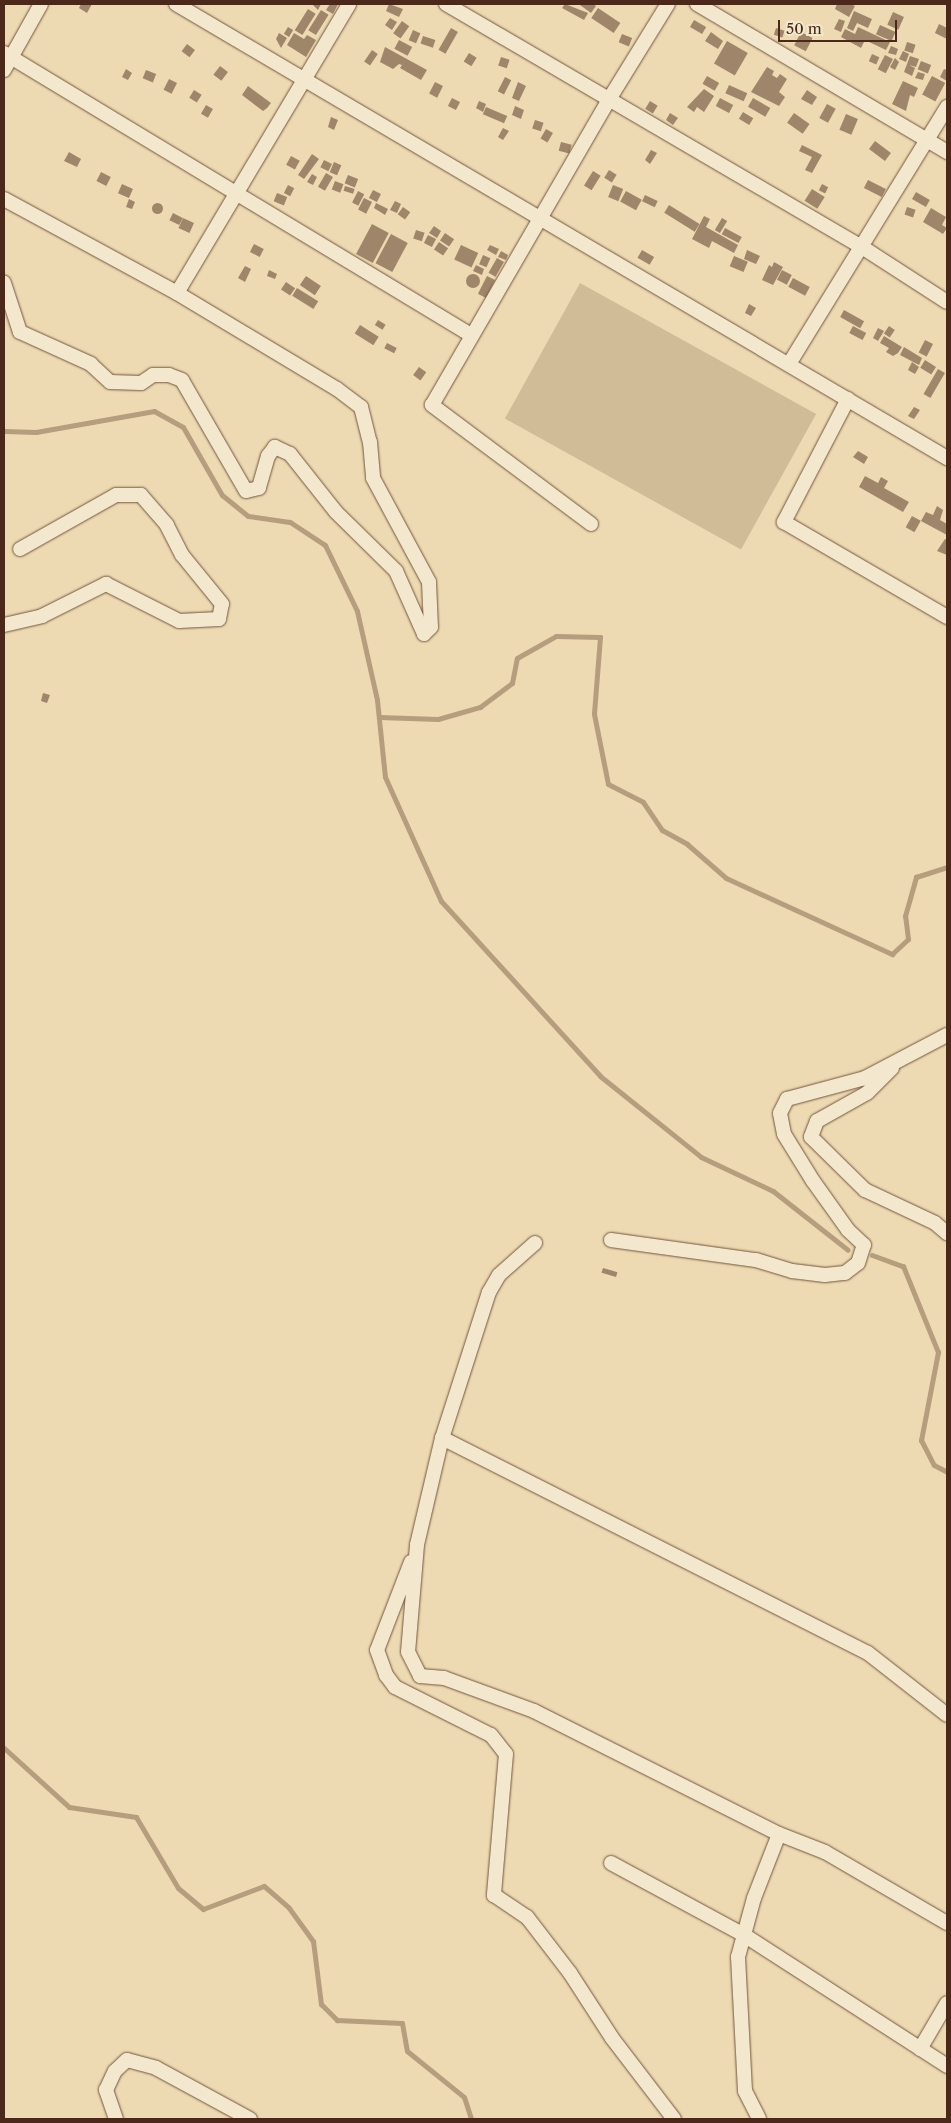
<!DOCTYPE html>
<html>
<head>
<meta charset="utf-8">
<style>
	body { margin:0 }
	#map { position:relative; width:951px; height:2123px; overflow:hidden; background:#eddab2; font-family:"Libre Caslon Text",serif }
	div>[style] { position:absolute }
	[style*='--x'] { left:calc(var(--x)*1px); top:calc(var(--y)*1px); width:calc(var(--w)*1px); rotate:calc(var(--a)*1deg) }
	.green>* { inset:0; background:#d1bc98; transform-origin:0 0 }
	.stream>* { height:5px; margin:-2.5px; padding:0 2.5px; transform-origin:2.5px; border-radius:2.5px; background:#b69d7e }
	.building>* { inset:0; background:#9f8569; transform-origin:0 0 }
	.round { border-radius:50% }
	.roads { filter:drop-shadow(0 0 1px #74543f) drop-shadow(0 0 1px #74543f) }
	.minor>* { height:14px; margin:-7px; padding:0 7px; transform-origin:7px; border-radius:7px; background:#f3e7cd }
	span { translate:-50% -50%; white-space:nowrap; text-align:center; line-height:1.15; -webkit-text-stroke:4.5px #f3e7cd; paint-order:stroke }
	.frame { position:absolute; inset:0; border:5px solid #4b2819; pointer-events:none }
	.scale { position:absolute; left:778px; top:20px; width:119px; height:22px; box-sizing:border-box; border:2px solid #4b2819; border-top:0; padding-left:6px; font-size:15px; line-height:18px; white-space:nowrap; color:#4b2819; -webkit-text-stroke:4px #f3e7cd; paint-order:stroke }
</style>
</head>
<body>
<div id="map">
	<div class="green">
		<i style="left:580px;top:283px;width:270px;height:155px;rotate:29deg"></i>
	</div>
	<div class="stream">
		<i style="--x:4;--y:431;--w:32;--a:2"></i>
		<i style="--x:36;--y:432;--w:120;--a:-10.1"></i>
		<i style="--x:154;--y:411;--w:33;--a:29"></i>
		<i style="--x:183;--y:427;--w:78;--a:60.2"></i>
		<i style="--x:222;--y:495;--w:33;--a:39"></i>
		<i style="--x:248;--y:516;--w:42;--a:8.1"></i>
		<i style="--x:290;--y:522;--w:42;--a:33.3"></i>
		<i style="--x:325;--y:545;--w:73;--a:64.1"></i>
		<i style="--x:357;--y:611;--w:91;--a:77.3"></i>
		<i style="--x:377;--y:700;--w:77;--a:84.1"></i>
		<i style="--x:385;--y:777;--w:136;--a:65.7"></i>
		<i style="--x:441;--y:901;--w:236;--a:47.7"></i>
		<i style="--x:600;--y:1076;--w:129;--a:38.7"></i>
		<i style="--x:701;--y:1157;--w:80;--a:25.3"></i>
		<i style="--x:773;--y:1191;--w:95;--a:38.2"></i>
		<i style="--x:379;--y:717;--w:59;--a:1.9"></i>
		<i style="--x:438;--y:719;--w:44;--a:-15.9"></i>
		<i style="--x:480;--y:707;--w:40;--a:-37"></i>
		<i style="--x:512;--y:683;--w:25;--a:-79"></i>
		<i style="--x:517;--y:658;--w:45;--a:-29.4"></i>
		<i style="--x:556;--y:636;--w:44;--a:1.3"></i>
		<i style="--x:600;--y:637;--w:77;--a:94.5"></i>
		<i style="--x:594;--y:714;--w:71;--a:78.7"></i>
		<i style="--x:608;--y:784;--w:39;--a:27"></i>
		<i style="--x:643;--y:802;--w:34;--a:56"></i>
		<i style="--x:662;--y:830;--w:29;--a:29"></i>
		<i style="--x:687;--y:844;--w:52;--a:41.1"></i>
		<i style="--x:726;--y:878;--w:183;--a:24.6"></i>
		<i style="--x:892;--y:954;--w:22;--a:-43"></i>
		<i style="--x:908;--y:939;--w:23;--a:-97"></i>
		<i style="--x:905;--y:916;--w:41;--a:-74.2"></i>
		<i style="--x:916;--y:877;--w:33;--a:-18"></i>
		<i style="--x:872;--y:1255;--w:33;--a:20"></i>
		<i style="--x:903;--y:1266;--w:93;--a:67.9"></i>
		<i style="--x:938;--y:1352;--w:90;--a:100.9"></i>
		<i style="--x:921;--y:1440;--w:28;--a:63"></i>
		<i style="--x:934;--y:1465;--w:15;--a:28"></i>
		<i style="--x:4;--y:1748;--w:88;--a:42.2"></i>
		<i style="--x:69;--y:1807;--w:68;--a:8.5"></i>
		<i style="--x:136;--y:1817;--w:82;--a:59.4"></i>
		<i style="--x:178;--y:1888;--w:33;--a:40"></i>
		<i style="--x:203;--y:1909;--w:65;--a:-20.7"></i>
		<i style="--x:264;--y:1886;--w:33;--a:41"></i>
		<i style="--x:289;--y:1908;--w:41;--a:54"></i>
		<i style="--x:313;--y:1941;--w:64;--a:82.8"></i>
		<i style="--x:321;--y:2004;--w:23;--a:45"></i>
		<i style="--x:337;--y:2020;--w:65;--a:2.6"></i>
		<i style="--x:402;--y:2023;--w:28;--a:80"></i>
		<i style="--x:407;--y:2051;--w:73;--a:38.9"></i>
		<i style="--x:464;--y:2097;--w:23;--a:72"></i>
	</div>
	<div class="building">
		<i style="clip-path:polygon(81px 4px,92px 4px,87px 13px,79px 8px)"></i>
		<i style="clip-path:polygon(312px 4px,326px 4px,321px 4px,318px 10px)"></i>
		<i style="clip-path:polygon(330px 4px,338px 4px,333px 14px,326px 10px)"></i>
		<i style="clip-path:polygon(389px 4px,403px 9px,399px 17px,386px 11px)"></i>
		<i style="clip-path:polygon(565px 4px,588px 13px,584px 20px,562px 8px)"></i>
		<i style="clip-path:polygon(593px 4px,596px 6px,591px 13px,580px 5px)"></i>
		<i style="clip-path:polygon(837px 4px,850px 4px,855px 6px,849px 17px,835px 9px)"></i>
		<i style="left:598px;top:8px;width:27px;height:12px;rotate:34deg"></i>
		<i style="left:308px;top:9px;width:9px;height:25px;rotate:32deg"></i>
		<i style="left:321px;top:10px;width:9px;height:24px;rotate:32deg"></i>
		<i style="clip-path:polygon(854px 11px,872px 19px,868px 28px,857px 23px,853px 31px,847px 28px)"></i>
		<i style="left:893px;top:12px;width:12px;height:14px;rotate:24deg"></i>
		<i style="clip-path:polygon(390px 18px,397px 22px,392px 30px,385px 25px)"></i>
		<i style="clip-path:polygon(839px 19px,845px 21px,841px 32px,834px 29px)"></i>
		<i style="left:694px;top:20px;width:14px;height:8px;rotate:30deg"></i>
		<i style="left:402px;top:21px;width:9px;height:15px;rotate:36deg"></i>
		<i style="clip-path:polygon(939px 24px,947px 28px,947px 39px,935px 33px)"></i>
		<i style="left:880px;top:25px;width:17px;height:10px;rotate:24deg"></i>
		<i style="left:288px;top:27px;width:6px;height:8px;rotate:31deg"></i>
		<i style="clip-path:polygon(858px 27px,890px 42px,886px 50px,865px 40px,861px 48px,841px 37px,845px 29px,855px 34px)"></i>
		<i style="left:451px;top:28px;width:8px;height:25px;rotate:30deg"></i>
		<i style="left:776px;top:28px;width:9px;height:7px;rotate:18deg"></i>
		<i style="left:413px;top:30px;width:8px;height:11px;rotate:23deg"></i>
		<i style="clip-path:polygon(711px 32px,723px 41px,718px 49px,705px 41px)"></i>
		<i style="left:801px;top:32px;width:13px;height:15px;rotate:27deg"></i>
		<i style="clip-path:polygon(279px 33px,287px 38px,281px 48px,276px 39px)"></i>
		<i style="clip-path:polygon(294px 33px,304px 39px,307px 35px,316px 40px,306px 57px,287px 45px)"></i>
		<i style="left:622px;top:34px;width:11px;height:9px;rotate:22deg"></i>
		<i style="left:423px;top:36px;width:13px;height:8px;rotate:18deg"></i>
		<i style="left:399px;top:40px;width:15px;height:10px;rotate:28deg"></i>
		<i style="left:727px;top:41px;width:24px;height:26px;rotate:30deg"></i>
		<i style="left:907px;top:42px;width:9px;height:9px;rotate:18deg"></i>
		<i style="left:187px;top:44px;width:10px;height:9px;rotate:37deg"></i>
		<i style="clip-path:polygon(891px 46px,898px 49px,896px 55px,888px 53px)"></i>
		<i style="clip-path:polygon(385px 47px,427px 70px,421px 80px,400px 68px,402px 65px,399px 64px,393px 69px,380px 62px)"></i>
		<i style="left:372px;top:50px;width:7px;height:14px;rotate:34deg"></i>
		<i style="clip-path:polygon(903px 51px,909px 54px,906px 62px,899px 59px)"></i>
		<i style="left:469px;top:53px;width:9px;height:10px;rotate:32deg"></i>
		<i style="left:872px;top:54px;width:8px;height:8px;rotate:23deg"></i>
		<i style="left:885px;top:55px;width:9px;height:16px;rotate:27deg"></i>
		<i style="clip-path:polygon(910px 56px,919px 59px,916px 67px,909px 65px,915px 68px,912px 76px,904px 72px)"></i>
		<i style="left:501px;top:57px;width:9px;height:9px;rotate:18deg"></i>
		<i style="clip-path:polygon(895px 58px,899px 62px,895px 70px,890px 67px)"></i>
		<i style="left:921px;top:61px;width:11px;height:9px;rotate:22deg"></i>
		<i style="left:220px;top:66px;width:10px;height:11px;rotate:37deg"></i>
		<i style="clip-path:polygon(767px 67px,774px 71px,772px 75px,777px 78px,780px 74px,787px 79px,779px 92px,785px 97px,779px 106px,751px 92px)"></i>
		<i style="clip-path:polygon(126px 69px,132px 73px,128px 80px,122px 77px)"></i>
		<i style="clip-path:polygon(944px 69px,947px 70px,947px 81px,940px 77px)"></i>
		<i style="left:146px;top:70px;width:11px;height:9px;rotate:22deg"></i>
		<i style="clip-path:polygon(918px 72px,925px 74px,923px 80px,915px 78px)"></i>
		<i style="left:707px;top:76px;width:14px;height:9px;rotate:30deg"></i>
		<i style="left:932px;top:76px;width:15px;height:21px;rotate:28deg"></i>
		<i style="left:505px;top:77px;width:7px;height:16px;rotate:27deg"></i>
		<i style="left:169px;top:79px;width:9px;height:12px;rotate:27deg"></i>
		<i style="clip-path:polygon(903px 81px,918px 88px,914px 97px,910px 95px,906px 111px,892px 104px)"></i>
		<i style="left:435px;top:82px;width:9px;height:13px;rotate:27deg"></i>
		<i style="clip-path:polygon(518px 82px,526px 86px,519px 101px,512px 98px)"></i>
		<i style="left:729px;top:85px;width:20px;height:9px;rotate:24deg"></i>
		<i style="clip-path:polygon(248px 86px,271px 103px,267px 108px,263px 111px,242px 95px)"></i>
		<i style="clip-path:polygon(704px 89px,714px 96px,704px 112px,697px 107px,694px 112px,687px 107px)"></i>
		<i style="left:194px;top:90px;width:9px;height:9px;rotate:32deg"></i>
		<i style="clip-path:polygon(807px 90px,817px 97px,812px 105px,801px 99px)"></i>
		<i style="left:452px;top:98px;width:9px;height:9px;rotate:27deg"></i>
		<i style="left:720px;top:98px;width:15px;height:9px;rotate:28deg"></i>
		<i style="left:753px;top:98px;width:20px;height:10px;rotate:30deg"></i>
		<i style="clip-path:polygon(479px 101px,486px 104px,483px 112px,476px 108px)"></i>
		<i style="left:650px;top:101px;width:9px;height:9px;rotate:32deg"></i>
		<i style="left:827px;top:104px;width:10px;height:16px;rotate:29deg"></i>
		<i style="left:206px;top:105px;width:8px;height:10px;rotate:30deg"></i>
		<i style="clip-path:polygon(515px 106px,524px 110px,521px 119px,512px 115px)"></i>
		<i style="left:486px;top:107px;width:23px;height:8px;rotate:23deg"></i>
		<i style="left:743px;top:112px;width:12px;height:8px;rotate:31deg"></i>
		<i style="clip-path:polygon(670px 113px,678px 118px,673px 125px,666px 120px)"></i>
		<i style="left:794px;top:113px;width:19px;height:12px;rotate:35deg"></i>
		<i style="left:846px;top:114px;width:13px;height:17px;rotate:23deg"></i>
		<i style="clip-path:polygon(331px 117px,338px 120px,334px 130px,328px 127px)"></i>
		<i style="left:535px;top:120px;width:9px;height:9px;rotate:18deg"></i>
		<i style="clip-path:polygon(503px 128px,509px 131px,503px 140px,498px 137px)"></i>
		<i style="left:546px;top:129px;width:8px;height:11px;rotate:30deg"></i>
		<i style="left:875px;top:141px;width:20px;height:10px;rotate:37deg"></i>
		<i style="left:561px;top:142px;width:11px;height:9px;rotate:15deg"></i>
		<i style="clip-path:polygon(802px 145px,822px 155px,812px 173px,805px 170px,812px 157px,799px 151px)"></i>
		<i style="clip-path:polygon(651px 150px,657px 153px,650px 164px,645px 160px)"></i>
		<i style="clip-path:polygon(69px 152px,81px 159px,77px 167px,64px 161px)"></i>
		<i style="clip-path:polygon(312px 154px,319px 159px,304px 179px,298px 175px)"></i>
		<i style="left:291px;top:156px;width:10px;height:10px;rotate:29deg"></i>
		<i style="left:324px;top:160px;width:9px;height:8px;rotate:27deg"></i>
		<i style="left:334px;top:162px;width:8px;height:11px;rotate:23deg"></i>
		<i style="left:609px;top:170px;width:9px;height:9px;rotate:32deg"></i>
		<i style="left:593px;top:171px;width:9px;height:17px;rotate:32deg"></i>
		<i style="left:101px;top:172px;width:11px;height:10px;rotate:27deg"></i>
		<i style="left:326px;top:173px;width:8px;height:16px;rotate:30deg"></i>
		<i style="clip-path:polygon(312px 174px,317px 177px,313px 185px,307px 182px)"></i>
		<i style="left:348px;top:175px;width:11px;height:9px;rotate:22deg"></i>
		<i style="left:868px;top:180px;width:20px;height:9px;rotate:27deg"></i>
		<i style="left:335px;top:181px;width:9px;height:9px;rotate:21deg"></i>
		<i style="left:122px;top:184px;width:12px;height:10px;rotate:24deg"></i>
		<i style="left:822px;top:184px;width:7px;height:7px;rotate:27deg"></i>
		<i style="left:288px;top:185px;width:7px;height:9px;rotate:27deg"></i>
		<i style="left:613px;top:185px;width:11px;height:13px;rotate:22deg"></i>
		<i style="left:345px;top:186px;width:10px;height:5px;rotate:17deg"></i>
		<i style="left:812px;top:189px;width:15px;height:14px;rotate:32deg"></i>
		<i style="left:373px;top:190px;width:9px;height:9px;rotate:27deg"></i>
		<i style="left:358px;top:191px;width:7px;height:13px;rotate:27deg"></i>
		<i style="left:626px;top:191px;width:18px;height:12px;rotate:29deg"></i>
		<i style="left:916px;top:192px;width:16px;height:8px;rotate:30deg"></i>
		<i style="left:277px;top:193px;width:11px;height:9px;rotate:22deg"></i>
		<i style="left:645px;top:195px;width:14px;height:7px;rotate:25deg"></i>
		<i style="left:364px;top:198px;width:9px;height:13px;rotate:27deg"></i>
		<i style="clip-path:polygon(129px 199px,135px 202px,132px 209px,126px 207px)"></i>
		<i style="clip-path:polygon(395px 201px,401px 204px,397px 213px,390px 210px)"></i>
		<i class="round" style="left:151.5px;top:202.5px;width:11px;height:11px"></i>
		<i style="clip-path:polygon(376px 203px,388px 209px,385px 215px,374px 208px)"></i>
		<i style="left:669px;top:205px;width:36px;height:9px;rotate:32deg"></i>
		<i style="left:403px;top:207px;width:9px;height:9px;rotate:36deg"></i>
		<i style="left:907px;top:207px;width:9px;height:8px;rotate:18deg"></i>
		<i style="clip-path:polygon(931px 208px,946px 217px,942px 225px,947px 228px,943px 234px,923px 222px)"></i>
		<i style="left:173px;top:213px;width:11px;height:8px;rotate:27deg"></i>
		<i style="clip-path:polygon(704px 216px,710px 219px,706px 227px,738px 245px,734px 253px,712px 241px,709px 248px,692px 239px)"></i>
		<i style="left:183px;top:218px;width:12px;height:11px;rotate:24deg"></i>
		<i style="left:722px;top:218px;width:6px;height:14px;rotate:31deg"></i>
		<i style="left:372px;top:224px;width:19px;height:34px;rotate:28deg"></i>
		<i style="clip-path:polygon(434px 226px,441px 231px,437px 238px,429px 233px)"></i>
		<i style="left:725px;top:228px;width:19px;height:7px;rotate:28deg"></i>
		<i style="left:416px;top:230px;width:9px;height:9px;rotate:18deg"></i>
		<i style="left:445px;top:233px;width:11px;height:9px;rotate:34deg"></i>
		<i style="left:391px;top:234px;width:19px;height:33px;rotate:28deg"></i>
		<i style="left:428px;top:235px;width:9px;height:9px;rotate:27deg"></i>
		<i style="left:439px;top:242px;width:11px;height:9px;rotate:34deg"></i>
		<i style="left:254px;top:244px;width:11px;height:9px;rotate:27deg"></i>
		<i style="left:461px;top:245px;width:19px;height:16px;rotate:25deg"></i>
		<i style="clip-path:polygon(490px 245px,499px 249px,496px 255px,487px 250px)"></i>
		<i style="left:642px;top:250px;width:14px;height:9px;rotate:30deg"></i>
		<i style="clip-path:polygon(747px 250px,760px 256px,756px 264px,744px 259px)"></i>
		<i style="clip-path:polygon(501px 251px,508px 255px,506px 260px,498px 257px)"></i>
		<i style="left:483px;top:255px;width:8px;height:10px;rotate:23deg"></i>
		<i style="left:734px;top:256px;width:15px;height:11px;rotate:23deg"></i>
		<i style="left:497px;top:258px;width:8px;height:17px;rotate:30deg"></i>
		<i style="clip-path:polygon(774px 262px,783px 267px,773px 285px,762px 280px,769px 265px,772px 267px)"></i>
		<i style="clip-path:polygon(476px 265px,484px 269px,482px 275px,473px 271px)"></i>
		<i style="clip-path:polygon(245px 266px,251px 269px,245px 282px,238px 278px)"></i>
		<i style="clip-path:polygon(269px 270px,277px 274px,275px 279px,267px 276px)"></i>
		<i style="left:782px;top:270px;width:11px;height:11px;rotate:27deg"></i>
		<i class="round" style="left:466px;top:274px;width:14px;height:14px"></i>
		<i style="left:306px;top:276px;width:18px;height:11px;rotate:34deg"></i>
		<i style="left:487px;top:276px;width:9px;height:20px;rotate:27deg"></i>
		<i style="left:793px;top:278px;width:19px;height:10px;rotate:28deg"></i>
		<i style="left:286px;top:282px;width:11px;height:9px;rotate:34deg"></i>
		<i style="left:297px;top:288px;width:25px;height:9px;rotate:32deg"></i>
		<i style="clip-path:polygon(749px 304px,756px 308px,751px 316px,745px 313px)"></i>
		<i style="left:844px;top:310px;width:23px;height:8px;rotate:29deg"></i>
		<i style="left:378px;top:320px;width:9px;height:6px;rotate:32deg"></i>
		<i style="left:360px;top:325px;width:22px;height:10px;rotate:32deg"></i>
		<i style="left:853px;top:326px;width:15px;height:8px;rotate:28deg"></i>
		<i style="left:889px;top:326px;width:7px;height:9px;rotate:34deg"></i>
		<i style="clip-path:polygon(878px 328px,884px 331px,878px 341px,873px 338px)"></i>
		<i style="clip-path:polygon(884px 336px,902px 347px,898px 353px,893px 356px,886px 352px,889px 348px,880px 343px)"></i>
		<i style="left:925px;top:340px;width:9px;height:14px;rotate:27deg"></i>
		<i style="left:387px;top:343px;width:11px;height:6px;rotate:27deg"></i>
		<i style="clip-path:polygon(904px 347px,922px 358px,919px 365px,900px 355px)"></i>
		<i style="left:925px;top:360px;width:13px;height:9px;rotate:32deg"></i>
		<i style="clip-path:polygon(912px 362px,919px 367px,915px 374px,908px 370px)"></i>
		<i style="left:419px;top:367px;width:9px;height:10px;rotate:36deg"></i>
		<i style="left:938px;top:369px;width:8px;height:29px;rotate:30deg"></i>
		<i style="clip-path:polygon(914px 407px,920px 410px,914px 419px,908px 416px)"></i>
		<i style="clip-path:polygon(858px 451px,868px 457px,864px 464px,853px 457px)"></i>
		<i style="clip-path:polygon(865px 476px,878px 483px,881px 477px,888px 481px,884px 488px,909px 502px,903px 512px,859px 487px)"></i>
		<i style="clip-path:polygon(937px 506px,943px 510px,940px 520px,947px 524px,947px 535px,921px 521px,926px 512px,933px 515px)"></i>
		<i style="left:912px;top:516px;width:10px;height:13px;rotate:29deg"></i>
		<i style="clip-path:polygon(945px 539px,947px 540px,947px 555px,937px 551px)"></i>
		<i style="clip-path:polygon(43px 693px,50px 695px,47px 703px,41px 701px)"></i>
		<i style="left:603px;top:1268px;width:15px;height:5px;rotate:16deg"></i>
	</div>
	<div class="roads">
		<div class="minor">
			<i style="--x:176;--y:4;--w:895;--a:30.49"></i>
			<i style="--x:446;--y:4;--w:482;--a:30.3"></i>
			<i style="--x:862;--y:247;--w:101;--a:32.9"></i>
			<i style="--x:697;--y:4;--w:291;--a:30.6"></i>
			<i style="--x:4;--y:53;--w:546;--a:31.13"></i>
			<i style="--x:4;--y:70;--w:76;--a:-60.7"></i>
			<i style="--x:4;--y:199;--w:197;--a:28.5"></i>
			<i style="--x:177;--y:293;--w:187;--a:31"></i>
			<i style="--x:337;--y:389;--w:30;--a:37"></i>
			<i style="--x:361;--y:407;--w:36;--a:76"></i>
			<i style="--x:370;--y:442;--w:36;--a:85"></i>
			<i style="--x:373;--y:478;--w:118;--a:61.7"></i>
			<i style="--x:429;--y:582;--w:45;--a:87.5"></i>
			<i style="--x:431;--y:627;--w:10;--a:135"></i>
			<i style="--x:424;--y:634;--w:69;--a:-114"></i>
			<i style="--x:396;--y:571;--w:84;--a:-135.5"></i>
			<i style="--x:336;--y:512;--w:74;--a:-128.4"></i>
			<i style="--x:290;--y:454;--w:17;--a:-155"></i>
			<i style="--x:275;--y:447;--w:11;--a:128"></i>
			<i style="--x:268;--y:456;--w:33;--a:106"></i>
			<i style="--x:259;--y:488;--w:13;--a:167"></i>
			<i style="--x:246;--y:491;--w:128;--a:-120"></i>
			<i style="--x:182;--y:380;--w:14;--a:-159"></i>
			<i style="--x:169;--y:375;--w:16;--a:180"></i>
			<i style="--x:153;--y:375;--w:14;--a:146"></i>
			<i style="--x:141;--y:383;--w:31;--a:-178"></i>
			<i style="--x:110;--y:382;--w:26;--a:-137"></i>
			<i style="--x:91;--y:364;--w:78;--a:-155.7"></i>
			<i style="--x:20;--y:332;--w:52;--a:-108.1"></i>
			<i style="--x:177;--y:293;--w:336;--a:-59.2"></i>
			<i style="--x:789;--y:364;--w:302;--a:-58.4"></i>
			<i style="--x:848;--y:399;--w:139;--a:117.5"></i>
			<i style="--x:784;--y:522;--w:189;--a:30.2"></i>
			<i style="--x:591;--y:524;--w:199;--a:-143.2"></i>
			<i style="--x:432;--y:405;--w:351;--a:-59.9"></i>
			<i style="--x:608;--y:101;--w:114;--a:-58.3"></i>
			<i style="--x:4;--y:625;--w:39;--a:-13"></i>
			<i style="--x:42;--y:616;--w:72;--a:-26.6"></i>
			<i style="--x:106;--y:584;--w:82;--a:26.9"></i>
			<i style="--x:179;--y:621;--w:40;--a:-2.9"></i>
			<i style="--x:219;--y:619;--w:15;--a:-79"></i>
			<i style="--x:222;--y:604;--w:63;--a:-129.2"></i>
			<i style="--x:182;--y:555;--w:34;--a:-117"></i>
			<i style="--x:167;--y:525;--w:40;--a:-131"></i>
			<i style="--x:141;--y:495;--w:25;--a:180"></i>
			<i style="--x:116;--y:495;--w:110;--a:150.6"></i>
			<i style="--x:892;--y:1068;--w:35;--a:135"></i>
			<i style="--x:867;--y:1093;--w:57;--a:150.8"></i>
			<i style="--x:817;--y:1121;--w:17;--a:111"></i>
			<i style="--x:811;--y:1137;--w:76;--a:44.5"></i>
			<i style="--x:865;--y:1190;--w:77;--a:25.2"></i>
			<i style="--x:935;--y:1223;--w:16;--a:40"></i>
			<i style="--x:611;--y:1240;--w:146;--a:7.9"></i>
			<i style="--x:756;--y:1260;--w:38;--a:17"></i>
			<i style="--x:792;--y:1271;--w:33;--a:7"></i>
			<i style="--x:825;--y:1275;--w:20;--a:-6"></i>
			<i style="--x:845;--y:1273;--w:16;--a:-38"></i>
			<i style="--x:858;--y:1263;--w:19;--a:-72"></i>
			<i style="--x:864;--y:1245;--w:22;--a:-137"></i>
			<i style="--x:848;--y:1230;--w:60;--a:-125.5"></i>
			<i style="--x:813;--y:1181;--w:55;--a:-121.7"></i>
			<i style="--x:784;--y:1134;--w:21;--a:-101"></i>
			<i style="--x:780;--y:1113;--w:16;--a:-63"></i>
			<i style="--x:787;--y:1099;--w:81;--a:-15.1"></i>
			<i style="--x:865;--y:1078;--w:93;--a:-27.7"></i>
			<i style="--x:535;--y:1243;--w:48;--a:138.4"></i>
			<i style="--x:499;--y:1275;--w:20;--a:120"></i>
			<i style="--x:489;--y:1292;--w:153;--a:107.8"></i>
			<i style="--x:442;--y:1438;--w:110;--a:103.2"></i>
			<i style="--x:417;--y:1545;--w:107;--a:94.8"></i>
			<i style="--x:408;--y:1652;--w:27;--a:63"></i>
			<i style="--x:420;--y:1676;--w:24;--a:5"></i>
			<i style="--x:444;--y:1678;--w:96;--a:20.1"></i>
			<i style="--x:534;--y:1711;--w:274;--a:26.7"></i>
			<i style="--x:779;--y:1834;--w:69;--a:111.3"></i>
			<i style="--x:754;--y:1898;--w:61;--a:105.2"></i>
			<i style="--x:738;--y:1957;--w:134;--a:87"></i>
			<i style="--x:745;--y:2091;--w:31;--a:63"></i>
			<i style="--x:442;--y:1438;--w:477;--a:26.8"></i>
			<i style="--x:868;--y:1653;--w:100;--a:38.1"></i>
			<i style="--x:411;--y:1562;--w:94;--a:111.1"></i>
			<i style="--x:377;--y:1650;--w:27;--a:70"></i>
			<i style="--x:386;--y:1675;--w:15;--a:53"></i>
			<i style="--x:395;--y:1687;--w:107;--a:26.6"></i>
			<i style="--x:491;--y:1735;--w:24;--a:52"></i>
			<i style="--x:506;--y:1754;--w:142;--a:94.9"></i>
			<i style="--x:494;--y:1895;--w:40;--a:34"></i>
			<i style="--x:527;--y:1917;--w:71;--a:52.5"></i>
			<i style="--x:570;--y:1973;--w:77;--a:57.1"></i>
			<i style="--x:612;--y:2038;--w:102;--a:52.6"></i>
			<i style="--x:779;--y:1834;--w:49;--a:21.4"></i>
			<i style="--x:825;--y:1852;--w:141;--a:30.2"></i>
			<i style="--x:611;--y:1863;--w:151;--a:28.4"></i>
			<i style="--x:744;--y:1935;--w:242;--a:32.8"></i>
			<i style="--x:920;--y:2049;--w:53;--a:-59.6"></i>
			<i style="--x:116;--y:2119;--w:31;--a:-109"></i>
			<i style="--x:106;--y:2090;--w:21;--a:-65"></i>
			<i style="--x:115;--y:2071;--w:16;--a:-43"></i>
			<i style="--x:127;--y:2060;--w:30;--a:15"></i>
			<i style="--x:156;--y:2068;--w:107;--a:28.5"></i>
		</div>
	</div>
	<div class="frame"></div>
	<div class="scale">50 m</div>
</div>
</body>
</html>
